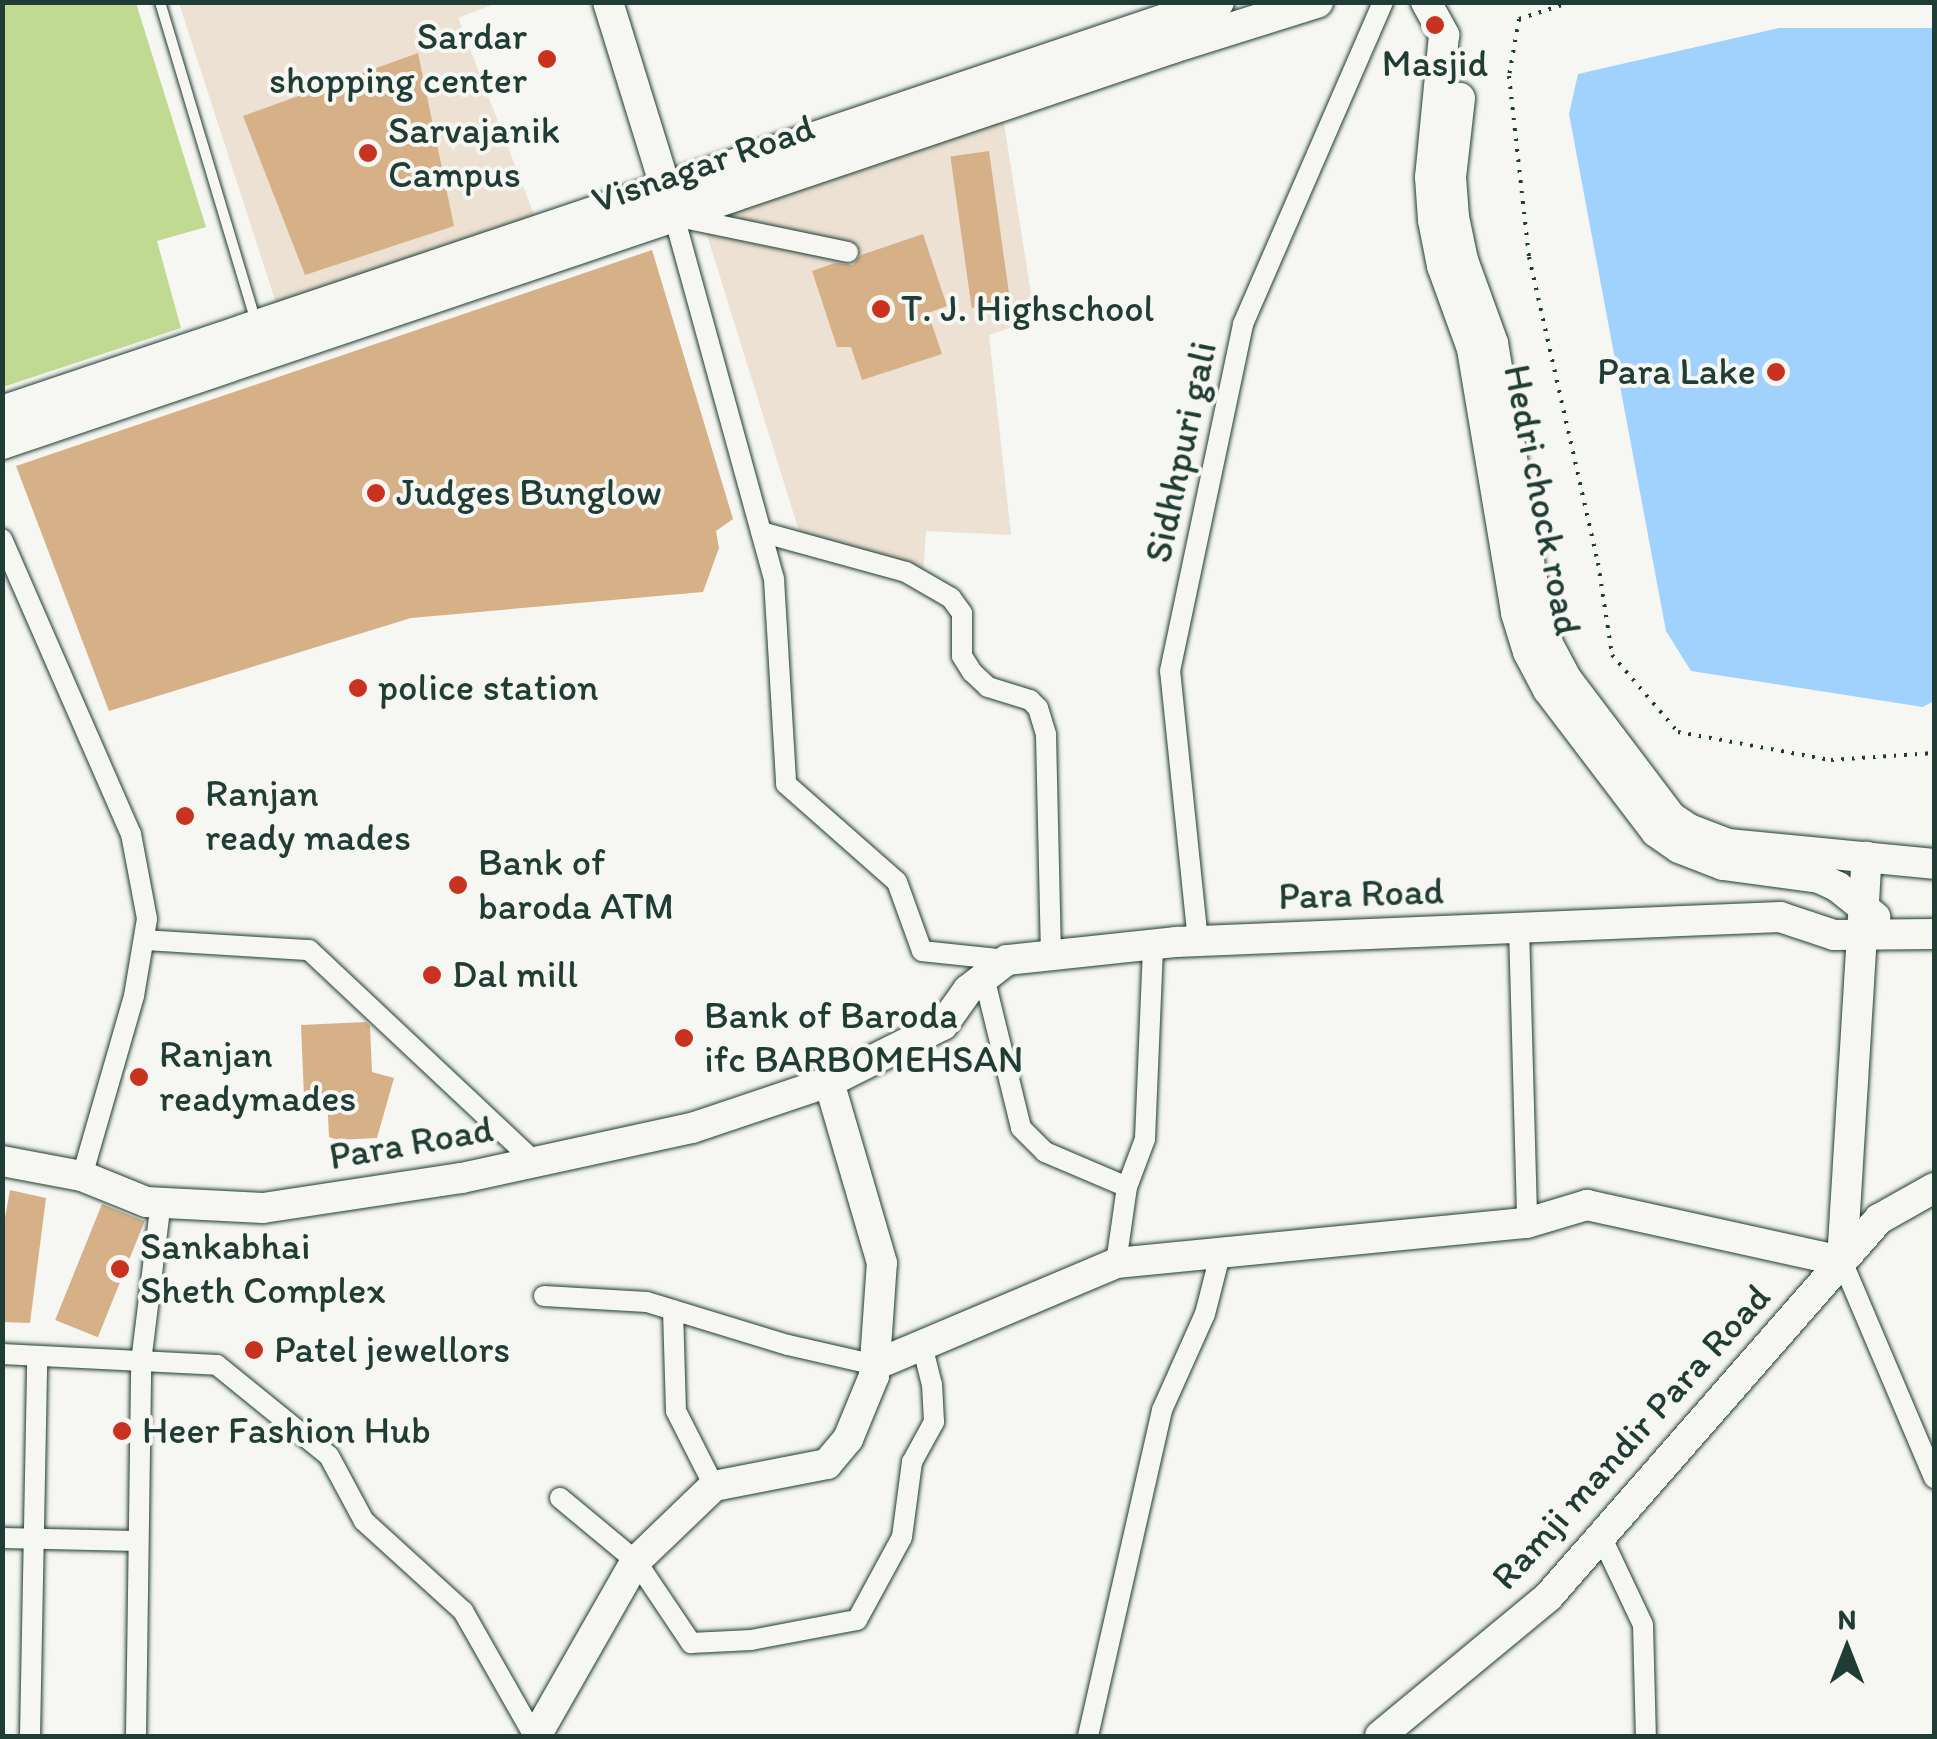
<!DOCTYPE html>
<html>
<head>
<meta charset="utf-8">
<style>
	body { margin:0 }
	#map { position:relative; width:1937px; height:1739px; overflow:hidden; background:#f6f6f2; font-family:Itim,sans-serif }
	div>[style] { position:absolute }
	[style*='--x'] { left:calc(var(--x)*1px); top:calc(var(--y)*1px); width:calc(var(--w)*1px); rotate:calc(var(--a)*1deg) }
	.built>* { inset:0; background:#ece1d2 }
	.green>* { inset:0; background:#c0da91 }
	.water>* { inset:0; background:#a0d2fd }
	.building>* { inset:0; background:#d6b188; transform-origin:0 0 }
	.path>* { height:4px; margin-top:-2px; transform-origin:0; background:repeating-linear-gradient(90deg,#1f3d34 0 2.5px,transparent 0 10.5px) }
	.roads { filter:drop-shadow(0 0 2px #1f3d34) drop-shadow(0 0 2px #1f3d34) }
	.lane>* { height:10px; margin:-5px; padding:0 5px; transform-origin:5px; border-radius:5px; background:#f6f6f2 }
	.street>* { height:20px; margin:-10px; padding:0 10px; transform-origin:10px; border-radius:10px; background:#f6f6f2 }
	.secondary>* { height:30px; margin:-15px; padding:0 15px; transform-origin:15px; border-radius:15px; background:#f6f6f2 }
	.primary>* { height:32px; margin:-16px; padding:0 16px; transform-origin:16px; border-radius:16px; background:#f6f6f2 }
	.dots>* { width:28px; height:28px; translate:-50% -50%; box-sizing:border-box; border:5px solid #f6f6f2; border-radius:50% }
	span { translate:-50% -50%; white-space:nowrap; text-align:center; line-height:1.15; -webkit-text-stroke:8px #f6f6f2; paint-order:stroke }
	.poi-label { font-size:38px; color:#1f3d34 }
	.right { translate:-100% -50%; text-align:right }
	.left { translate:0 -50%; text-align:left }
	.street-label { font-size:38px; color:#1f3d34 }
	.frame { position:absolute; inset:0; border:5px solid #1f3d34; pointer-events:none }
	.north { position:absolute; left:1797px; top:1599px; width:100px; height:100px; -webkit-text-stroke:8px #f6f6f2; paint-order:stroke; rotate:0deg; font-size:28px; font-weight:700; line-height:40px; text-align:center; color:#1f3d34 }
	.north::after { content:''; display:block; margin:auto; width:35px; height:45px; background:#1f3d34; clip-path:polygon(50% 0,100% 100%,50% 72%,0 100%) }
</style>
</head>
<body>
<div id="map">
	<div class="built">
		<i style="clip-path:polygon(179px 3px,497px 3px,458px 18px,535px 217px,276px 303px)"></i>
		<i style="clip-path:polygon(1003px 117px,1035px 319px,989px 335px,1011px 535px,926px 531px,923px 575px,803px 544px,703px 222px)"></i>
	</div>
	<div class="green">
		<i style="clip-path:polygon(2px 3px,136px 3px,206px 227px,157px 241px,181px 328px,3px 387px)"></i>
	</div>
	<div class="water">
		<i style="clip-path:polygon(1779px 28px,1934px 28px,1934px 701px,1923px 707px,1691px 671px,1666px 631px,1569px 114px,1578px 74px)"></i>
	</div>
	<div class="building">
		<i style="clip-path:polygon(418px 53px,454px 226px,305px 275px,243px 116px)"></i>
		<i style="left:989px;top:151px;width:153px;height:39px;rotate:82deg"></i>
		<i style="clip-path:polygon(923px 234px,947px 306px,928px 313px,942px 354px,862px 380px,851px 347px,837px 347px,812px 271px,835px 263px,853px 265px,861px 255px)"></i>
		<i style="clip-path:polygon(652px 250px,733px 519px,716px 531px,719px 548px,703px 592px,411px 618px,109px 711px,16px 466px)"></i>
		<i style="clip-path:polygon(366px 1022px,370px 1026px,372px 1072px,394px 1078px,377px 1138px,338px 1140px,329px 1137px,327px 1096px,304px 1097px,301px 1025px)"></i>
		<i style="clip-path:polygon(10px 1190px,46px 1198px,30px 1323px,2px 1322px,2px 1234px)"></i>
		<i style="left:102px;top:1204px;width:46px;height:125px;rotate:22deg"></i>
	</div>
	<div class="path">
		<i style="--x:1571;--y:2;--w:55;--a:161.9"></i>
		<i style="--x:1519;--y:19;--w:58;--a:100"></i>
		<i style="--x:1509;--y:76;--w:182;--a:83.7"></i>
		<i style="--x:1529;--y:257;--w:314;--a:77.3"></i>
		<i style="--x:1598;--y:563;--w:93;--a:81.3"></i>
		<i style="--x:1612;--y:655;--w:101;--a:49.4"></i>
		<i style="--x:1678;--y:732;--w:156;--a:10.4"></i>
		<i style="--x:1831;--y:760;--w:103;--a:-3.9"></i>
	</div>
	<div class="roads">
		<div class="lane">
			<i style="--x:160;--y:2;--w:335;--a:73.3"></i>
		</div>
		<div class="street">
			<i style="--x:848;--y:252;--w:178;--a:-168.3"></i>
			<i style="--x:674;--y:216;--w:377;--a:74.6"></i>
			<i style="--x:774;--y:579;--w:205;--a:86.6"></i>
			<i style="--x:786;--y:784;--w:148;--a:41.4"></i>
			<i style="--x:897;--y:882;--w:73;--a:70.1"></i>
			<i style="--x:922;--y:951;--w:85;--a:6"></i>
			<i style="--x:761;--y:532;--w:150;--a:15.4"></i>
			<i style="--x:906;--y:572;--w:52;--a:30"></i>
			<i style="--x:951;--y:598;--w:19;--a:54"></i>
			<i style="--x:962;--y:613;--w:43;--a:90"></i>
			<i style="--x:962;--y:656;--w:19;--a:58"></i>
			<i style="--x:972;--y:672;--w:22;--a:43"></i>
			<i style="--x:988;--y:687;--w:44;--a:17.2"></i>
			<i style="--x:1030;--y:700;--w:11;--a:45"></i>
			<i style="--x:1038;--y:708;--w:28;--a:73"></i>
			<i style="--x:1046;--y:735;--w:220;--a:88.7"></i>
			<i style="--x:2;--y:539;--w:322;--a:66.4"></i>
			<i style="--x:131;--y:834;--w:86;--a:79.3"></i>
			<i style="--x:147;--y:919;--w:78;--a:99.6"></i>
			<i style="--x:134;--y:996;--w:187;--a:106.1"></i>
			<i style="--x:1519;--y:928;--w:295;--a:88.4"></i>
			<i style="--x:144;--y:940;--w:165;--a:3.5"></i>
			<i style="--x:309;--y:950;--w:310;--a:43.2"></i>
			<i style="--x:1198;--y:941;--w:271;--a:-95.9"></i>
			<i style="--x:1170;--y:671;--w:355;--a:-78.1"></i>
			<i style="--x:1243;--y:324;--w:351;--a:-66.5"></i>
			<i style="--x:984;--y:977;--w:155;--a:76.2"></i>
			<i style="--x:1021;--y:1128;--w:34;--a:45"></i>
			<i style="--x:1045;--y:1152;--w:89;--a:23.1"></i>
			<i style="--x:1842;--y:1261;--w:236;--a:67"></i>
			<i style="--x:1116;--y:1263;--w:77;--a:-81.8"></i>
			<i style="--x:1127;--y:1187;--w:51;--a:-69.4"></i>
			<i style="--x:1145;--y:1139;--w:193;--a:-87.6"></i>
			<i style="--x:544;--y:1296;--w:103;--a:3.3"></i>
			<i style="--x:647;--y:1302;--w:147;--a:17"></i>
			<i style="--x:788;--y:1345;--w:89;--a:12.9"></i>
			<i style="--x:673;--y:1310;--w:101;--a:88.3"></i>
			<i style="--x:676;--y:1411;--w:84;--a:63.1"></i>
			<i style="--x:2;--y:1354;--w:215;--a:2.9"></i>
			<i style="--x:217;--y:1365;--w:144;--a:39.1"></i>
			<i style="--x:329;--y:1456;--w:74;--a:61.7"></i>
			<i style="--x:364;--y:1521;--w:134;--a:42.3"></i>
			<i style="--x:463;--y:1611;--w:144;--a:60.4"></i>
			<i style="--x:560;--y:1498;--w:99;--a:39.7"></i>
			<i style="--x:636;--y:1561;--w:99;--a:56.1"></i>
			<i style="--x:691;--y:1643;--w:60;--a:-2.9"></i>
			<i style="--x:751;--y:1640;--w:108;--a:-10.7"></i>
			<i style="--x:857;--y:1620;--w:94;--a:-61.5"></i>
			<i style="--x:902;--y:1537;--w:76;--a:-82.4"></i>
			<i style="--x:912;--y:1462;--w:46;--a:-61.2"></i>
			<i style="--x:934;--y:1422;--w:37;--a:-93"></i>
			<i style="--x:932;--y:1385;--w:41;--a:-104"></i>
			<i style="--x:1601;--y:1536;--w:98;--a:64.7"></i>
			<i style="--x:1643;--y:1625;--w:111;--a:88.5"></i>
			<i style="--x:2;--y:1538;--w:136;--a:1.3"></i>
			<i style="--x:30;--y:1736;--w:379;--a:-88.9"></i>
			<i style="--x:136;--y:1736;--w:374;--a:-89.2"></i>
			<i style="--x:141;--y:1362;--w:161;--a:-82.9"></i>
			<i style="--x:1088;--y:1736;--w:334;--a:-77.2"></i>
			<i style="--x:1162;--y:1410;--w:105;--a:-65.9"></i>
			<i style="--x:1205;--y:1314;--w:61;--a:-75.7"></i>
		</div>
		<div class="secondary">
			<i style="--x:608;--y:2;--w:217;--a:72.8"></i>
			<i style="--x:1426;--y:2;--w:38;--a:61"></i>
			<i style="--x:1444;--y:35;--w:143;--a:95.6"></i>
			<i style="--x:1430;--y:177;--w:43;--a:86"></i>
			<i style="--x:1433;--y:220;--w:47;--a:78.9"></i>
			<i style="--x:1442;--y:266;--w:88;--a:70.1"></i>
			<i style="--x:1472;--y:349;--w:268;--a:80.5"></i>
			<i style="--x:1516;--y:613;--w:41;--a:72.9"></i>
			<i style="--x:1528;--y:652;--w:43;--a:62.2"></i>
			<i style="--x:1548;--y:690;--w:178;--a:52.7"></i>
			<i style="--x:1656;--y:832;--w:28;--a:35"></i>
			<i style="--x:1679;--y:848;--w:47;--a:21.1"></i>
			<i style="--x:1723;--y:865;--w:97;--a:7.7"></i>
			<i style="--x:1819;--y:878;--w:21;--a:25"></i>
			<i style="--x:1838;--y:887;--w:48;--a:39"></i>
			<i style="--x:1460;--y:98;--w:80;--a:96.5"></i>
			<i style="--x:1451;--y:177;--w:40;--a:85.7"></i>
			<i style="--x:1454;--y:217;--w:44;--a:78.2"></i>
			<i style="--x:1463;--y:260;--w:88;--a:70.1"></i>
			<i style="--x:1493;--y:343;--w:269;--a:80.6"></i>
			<i style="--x:1537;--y:608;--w:38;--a:73"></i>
			<i style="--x:1548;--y:644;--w:38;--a:62"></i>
			<i style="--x:1566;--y:678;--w:174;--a:52.9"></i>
			<i style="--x:1671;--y:817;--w:22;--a:34"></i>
			<i style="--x:1689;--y:829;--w:42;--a:21"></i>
			<i style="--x:1728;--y:844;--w:207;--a:5.5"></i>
			<i style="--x:2;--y:1161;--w:81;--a:10.6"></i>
			<i style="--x:82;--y:1176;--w:69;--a:22.1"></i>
			<i style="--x:146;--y:1202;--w:117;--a:2.9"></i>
			<i style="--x:263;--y:1208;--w:201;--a:-8.6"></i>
			<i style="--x:462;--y:1178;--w:235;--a:-12.3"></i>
			<i style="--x:692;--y:1128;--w:145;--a:-18.6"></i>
			<i style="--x:829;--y:1082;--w:127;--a:-26.6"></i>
			<i style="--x:943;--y:1025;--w:43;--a:-54.5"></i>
			<i style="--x:968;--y:990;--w:49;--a:-37.6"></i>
			<i style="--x:1007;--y:960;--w:170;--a:-6.1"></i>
			<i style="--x:1176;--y:942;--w:605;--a:-2.37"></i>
			<i style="--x:1780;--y:917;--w:57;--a:18.4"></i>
			<i style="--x:1834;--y:935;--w:100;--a:-0.6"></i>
			<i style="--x:875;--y:1365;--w:262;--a:-22.9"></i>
			<i style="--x:1116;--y:1263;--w:413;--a:-5.6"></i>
			<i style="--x:1527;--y:1223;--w:63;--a:-16.7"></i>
			<i style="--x:1587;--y:1205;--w:261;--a:12.4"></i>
			<i style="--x:1842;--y:1261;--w:405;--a:-86.5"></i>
			<i style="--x:536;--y:1736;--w:202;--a:-60.3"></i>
			<i style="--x:636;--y:1561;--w:108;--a:-43.9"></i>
			<i style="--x:714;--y:1486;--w:115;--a:-11"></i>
			<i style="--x:827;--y:1464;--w:33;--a:-50"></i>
			<i style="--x:848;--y:1439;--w:68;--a:-67.6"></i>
			<i style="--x:874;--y:1376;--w:113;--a:-86"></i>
			<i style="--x:882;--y:1263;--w:189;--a:-106.3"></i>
			<i style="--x:1380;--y:1736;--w:219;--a:-39.6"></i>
			<i style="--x:1549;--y:1596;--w:501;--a:-48.8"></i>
			<i style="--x:1879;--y:1219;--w:63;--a:-29.4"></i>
		</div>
		<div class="primary">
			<i style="--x:2;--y:412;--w:1283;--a:-18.63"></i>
			<i style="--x:2;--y:443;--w:1236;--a:-18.68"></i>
			<i style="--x:1173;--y:47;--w:151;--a:-17.4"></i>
		</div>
	</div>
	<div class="dots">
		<i style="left:1435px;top:25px;background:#c8321e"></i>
		<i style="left:547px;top:59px;background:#c8321e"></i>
		<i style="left:368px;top:153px;background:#c8321e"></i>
		<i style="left:881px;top:309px;background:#c8321e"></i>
		<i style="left:1776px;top:372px;background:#c8321e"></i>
		<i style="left:376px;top:493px;background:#c8321e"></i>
		<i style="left:358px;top:688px;background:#c8321e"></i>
		<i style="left:185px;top:816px;background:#c8321e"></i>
		<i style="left:458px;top:885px;background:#c8321e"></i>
		<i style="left:432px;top:975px;background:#c8321e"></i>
		<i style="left:684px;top:1038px;background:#c8321e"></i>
		<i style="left:139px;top:1077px;background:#c8321e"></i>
		<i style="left:120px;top:1269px;background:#c8321e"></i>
		<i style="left:254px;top:1350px;background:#c8321e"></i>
		<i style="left:122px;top:1431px;background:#c8321e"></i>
	</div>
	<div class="poi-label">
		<span class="right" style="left:527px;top:59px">Sardar<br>shopping center</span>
		<span style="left:1435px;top:64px">Masjid</span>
		<span class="left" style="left:388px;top:153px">Sarvajanik<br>Campus</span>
		<span class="left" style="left:901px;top:309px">T. J. Highschool</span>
		<span class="right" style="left:1756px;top:372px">Para Lake</span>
		<span class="left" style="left:396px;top:493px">Judges Bunglow</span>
		<span class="left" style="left:378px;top:688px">police station</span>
		<span class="left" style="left:205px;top:816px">Ranjan<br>ready mades</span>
		<span class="left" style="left:478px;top:885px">Bank of<br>baroda ATM</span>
		<span class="left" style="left:452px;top:975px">Dal mill</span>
		<span class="left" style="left:704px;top:1038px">Bank of Baroda<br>ifc BARB0MEHSAN</span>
		<span class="left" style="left:159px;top:1077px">Ranjan<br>readymades</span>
		<span class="left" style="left:140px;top:1269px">Sankabhai<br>Sheth Complex</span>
		<span class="left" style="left:274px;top:1350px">Patel jewellors</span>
		<span class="left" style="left:142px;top:1431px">Heer Fashion Hub</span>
	</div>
	<div class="street-label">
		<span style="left:703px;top:164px;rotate:-19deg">Visnagar Road</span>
		<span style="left:1181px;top:452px;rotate:-78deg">Sidhhpuri gali</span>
		<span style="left:1542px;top:500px;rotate:79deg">Hedri chock road</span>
		<span style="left:1361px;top:894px;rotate:-2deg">Para Road</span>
		<span style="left:411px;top:1143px;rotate:-10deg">Para Road</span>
		<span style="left:1631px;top:1437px;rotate:-48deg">Ramji mandir Para Road</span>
	</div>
	<div class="frame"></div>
	<div class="north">N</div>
</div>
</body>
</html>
